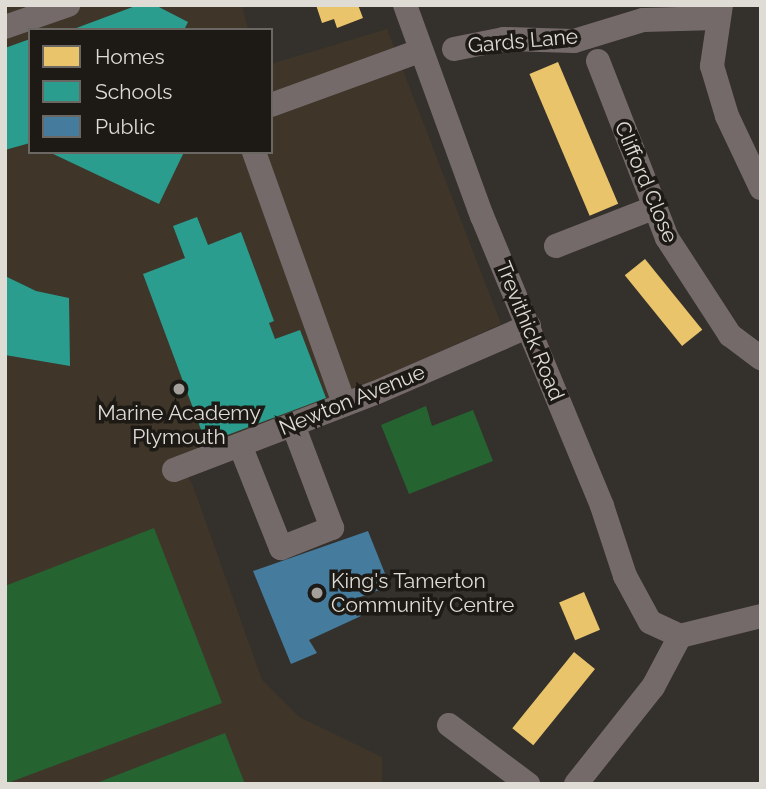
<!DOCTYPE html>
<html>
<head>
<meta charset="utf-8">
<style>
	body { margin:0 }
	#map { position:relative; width:766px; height:789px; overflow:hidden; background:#34302c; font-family:Raleway,sans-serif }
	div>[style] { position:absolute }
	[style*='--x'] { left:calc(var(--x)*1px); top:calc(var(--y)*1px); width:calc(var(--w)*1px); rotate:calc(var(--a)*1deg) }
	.built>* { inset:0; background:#3f3629 }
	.green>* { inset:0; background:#256331 }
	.homes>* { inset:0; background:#e9c46a; transform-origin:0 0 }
	.schools>* { inset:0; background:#2a9d8f }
	.public>* { inset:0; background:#457b9d }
	.minor>* { height:24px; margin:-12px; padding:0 12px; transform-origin:12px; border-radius:12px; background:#756a6a }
	.dots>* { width:19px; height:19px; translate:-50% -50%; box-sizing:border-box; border:4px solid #1d1a16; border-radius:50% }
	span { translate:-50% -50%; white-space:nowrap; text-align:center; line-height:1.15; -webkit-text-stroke:7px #1d1a16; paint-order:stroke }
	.street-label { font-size:21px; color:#dfdbd5 }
	.poi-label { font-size:21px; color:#dfdbd5 }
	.left { translate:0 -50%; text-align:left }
	.frame { position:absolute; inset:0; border:7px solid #dfdbd5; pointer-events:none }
	.legend { position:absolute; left:28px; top:28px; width:245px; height:126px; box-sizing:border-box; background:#1d1a16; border:2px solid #6b6762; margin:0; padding:9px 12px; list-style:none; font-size:21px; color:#dfdbd5 }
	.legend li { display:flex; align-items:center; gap:14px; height:35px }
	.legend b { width:35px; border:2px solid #6b6762 }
</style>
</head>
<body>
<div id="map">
	<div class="built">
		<i style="clip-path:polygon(5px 5px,242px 5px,248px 30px,30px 30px,30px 152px,271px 152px,271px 64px,387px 29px,501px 324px,332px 400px,178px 458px,193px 486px,262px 680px,299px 717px,382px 757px,382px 784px,5px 784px)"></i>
	</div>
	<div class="green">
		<i style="clip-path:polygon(426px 406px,432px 426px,473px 410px,493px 461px,409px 494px,381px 425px)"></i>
		<i style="clip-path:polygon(154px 528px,222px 703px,5px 784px,5px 586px)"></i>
		<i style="clip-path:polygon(225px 733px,245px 784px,94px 784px)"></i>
	</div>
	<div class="homes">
		<i style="clip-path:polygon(316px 5px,358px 5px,363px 18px,337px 28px,334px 19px,322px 23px)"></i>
		<i style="left:558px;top:62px;width:154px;height:31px;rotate:67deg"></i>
		<i style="left:645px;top:259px;width:91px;height:26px;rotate:51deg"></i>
		<i style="left:584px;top:592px;width:41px;height:27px;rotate:67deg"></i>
		<i style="left:574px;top:652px;width:27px;height:98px;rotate:39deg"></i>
	</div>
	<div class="schools">
		<i style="clip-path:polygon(138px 5px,155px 5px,188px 22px,184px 30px,71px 30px)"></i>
		<i style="clip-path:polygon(30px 39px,30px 143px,5px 150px,5px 48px)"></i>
		<i style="clip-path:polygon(49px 152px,184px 152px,159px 204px)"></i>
		<i style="clip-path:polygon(197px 217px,208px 245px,241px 232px,274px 321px,269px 323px,275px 339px,300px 330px,326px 398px,206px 443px,143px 274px,185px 258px,173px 226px)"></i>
		<i style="clip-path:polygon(5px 276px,36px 291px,69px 298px,70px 366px,5px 355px)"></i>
	</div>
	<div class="public">
		<i style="clip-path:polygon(368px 531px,390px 586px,355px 599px,361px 616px,309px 640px,317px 653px,291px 664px,253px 571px)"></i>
	</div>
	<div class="minor">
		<i style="--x:405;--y:5;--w:225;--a:70"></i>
		<i style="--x:482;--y:216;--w:314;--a:67.5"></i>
		<i style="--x:602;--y:506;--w:74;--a:71.8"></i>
		<i style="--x:625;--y:576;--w:52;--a:61.5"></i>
		<i style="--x:650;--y:622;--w:33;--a:25"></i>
		<i style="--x:721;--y:5;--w:62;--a:98.4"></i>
		<i style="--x:712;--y:66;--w:52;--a:73.3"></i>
		<i style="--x:727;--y:116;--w:80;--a:64.7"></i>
		<i style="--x:5;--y:27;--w:67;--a:-19.2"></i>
		<i style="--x:454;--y:49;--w:51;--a:-11.3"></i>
		<i style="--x:504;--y:39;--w:70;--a:1.6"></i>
		<i style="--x:574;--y:41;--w:72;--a:-16.9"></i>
		<i style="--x:643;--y:20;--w:74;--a:-1.5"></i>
		<i style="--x:598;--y:61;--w:190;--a:68.7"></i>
		<i style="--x:667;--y:238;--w:116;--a:57"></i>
		<i style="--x:730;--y:335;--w:39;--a:37"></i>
		<i style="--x:271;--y:105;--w:158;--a:-20"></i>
		<i style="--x:254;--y:152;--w:268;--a:70.3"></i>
		<i style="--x:556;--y:246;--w:104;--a:-21.4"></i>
		<i style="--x:240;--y:445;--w:111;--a:68.3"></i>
		<i style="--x:281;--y:548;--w:55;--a:-21.4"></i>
		<i style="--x:332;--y:528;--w:110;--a:-110.7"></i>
		<i style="--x:174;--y:470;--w:215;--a:-21"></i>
		<i style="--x:375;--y:393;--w:168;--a:-23.5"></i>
		<i style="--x:680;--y:636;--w:83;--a:-13.9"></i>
		<i style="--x:449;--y:725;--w:99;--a:36.8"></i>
		<i style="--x:576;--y:784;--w:124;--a:-51.6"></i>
		<i style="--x:653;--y:687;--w:58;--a:-62.1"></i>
	</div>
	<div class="dots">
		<i style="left:179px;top:389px;background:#a39f9a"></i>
		<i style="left:317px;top:593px;background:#a39f9a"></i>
	</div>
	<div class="street-label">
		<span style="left:523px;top:41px;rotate:-5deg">Gards Lane</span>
		<span style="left:646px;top:182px;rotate:67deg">Clifford Close</span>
		<span style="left:530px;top:331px;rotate:68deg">Trevithick Road</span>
		<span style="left:352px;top:400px;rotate:-22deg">Newton Avenue</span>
	</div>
	<div class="poi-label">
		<span style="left:179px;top:425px">Marine Academy<br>Plymouth</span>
		<span class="left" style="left:331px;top:593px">King's Tamerton<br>Community Centre</span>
	</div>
	<div class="frame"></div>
	<ul class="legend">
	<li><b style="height:19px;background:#e9c46a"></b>Homes</li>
	<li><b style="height:19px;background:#2a9d8f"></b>Schools</li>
	<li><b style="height:19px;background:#457b9d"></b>Public</li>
	</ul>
</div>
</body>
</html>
